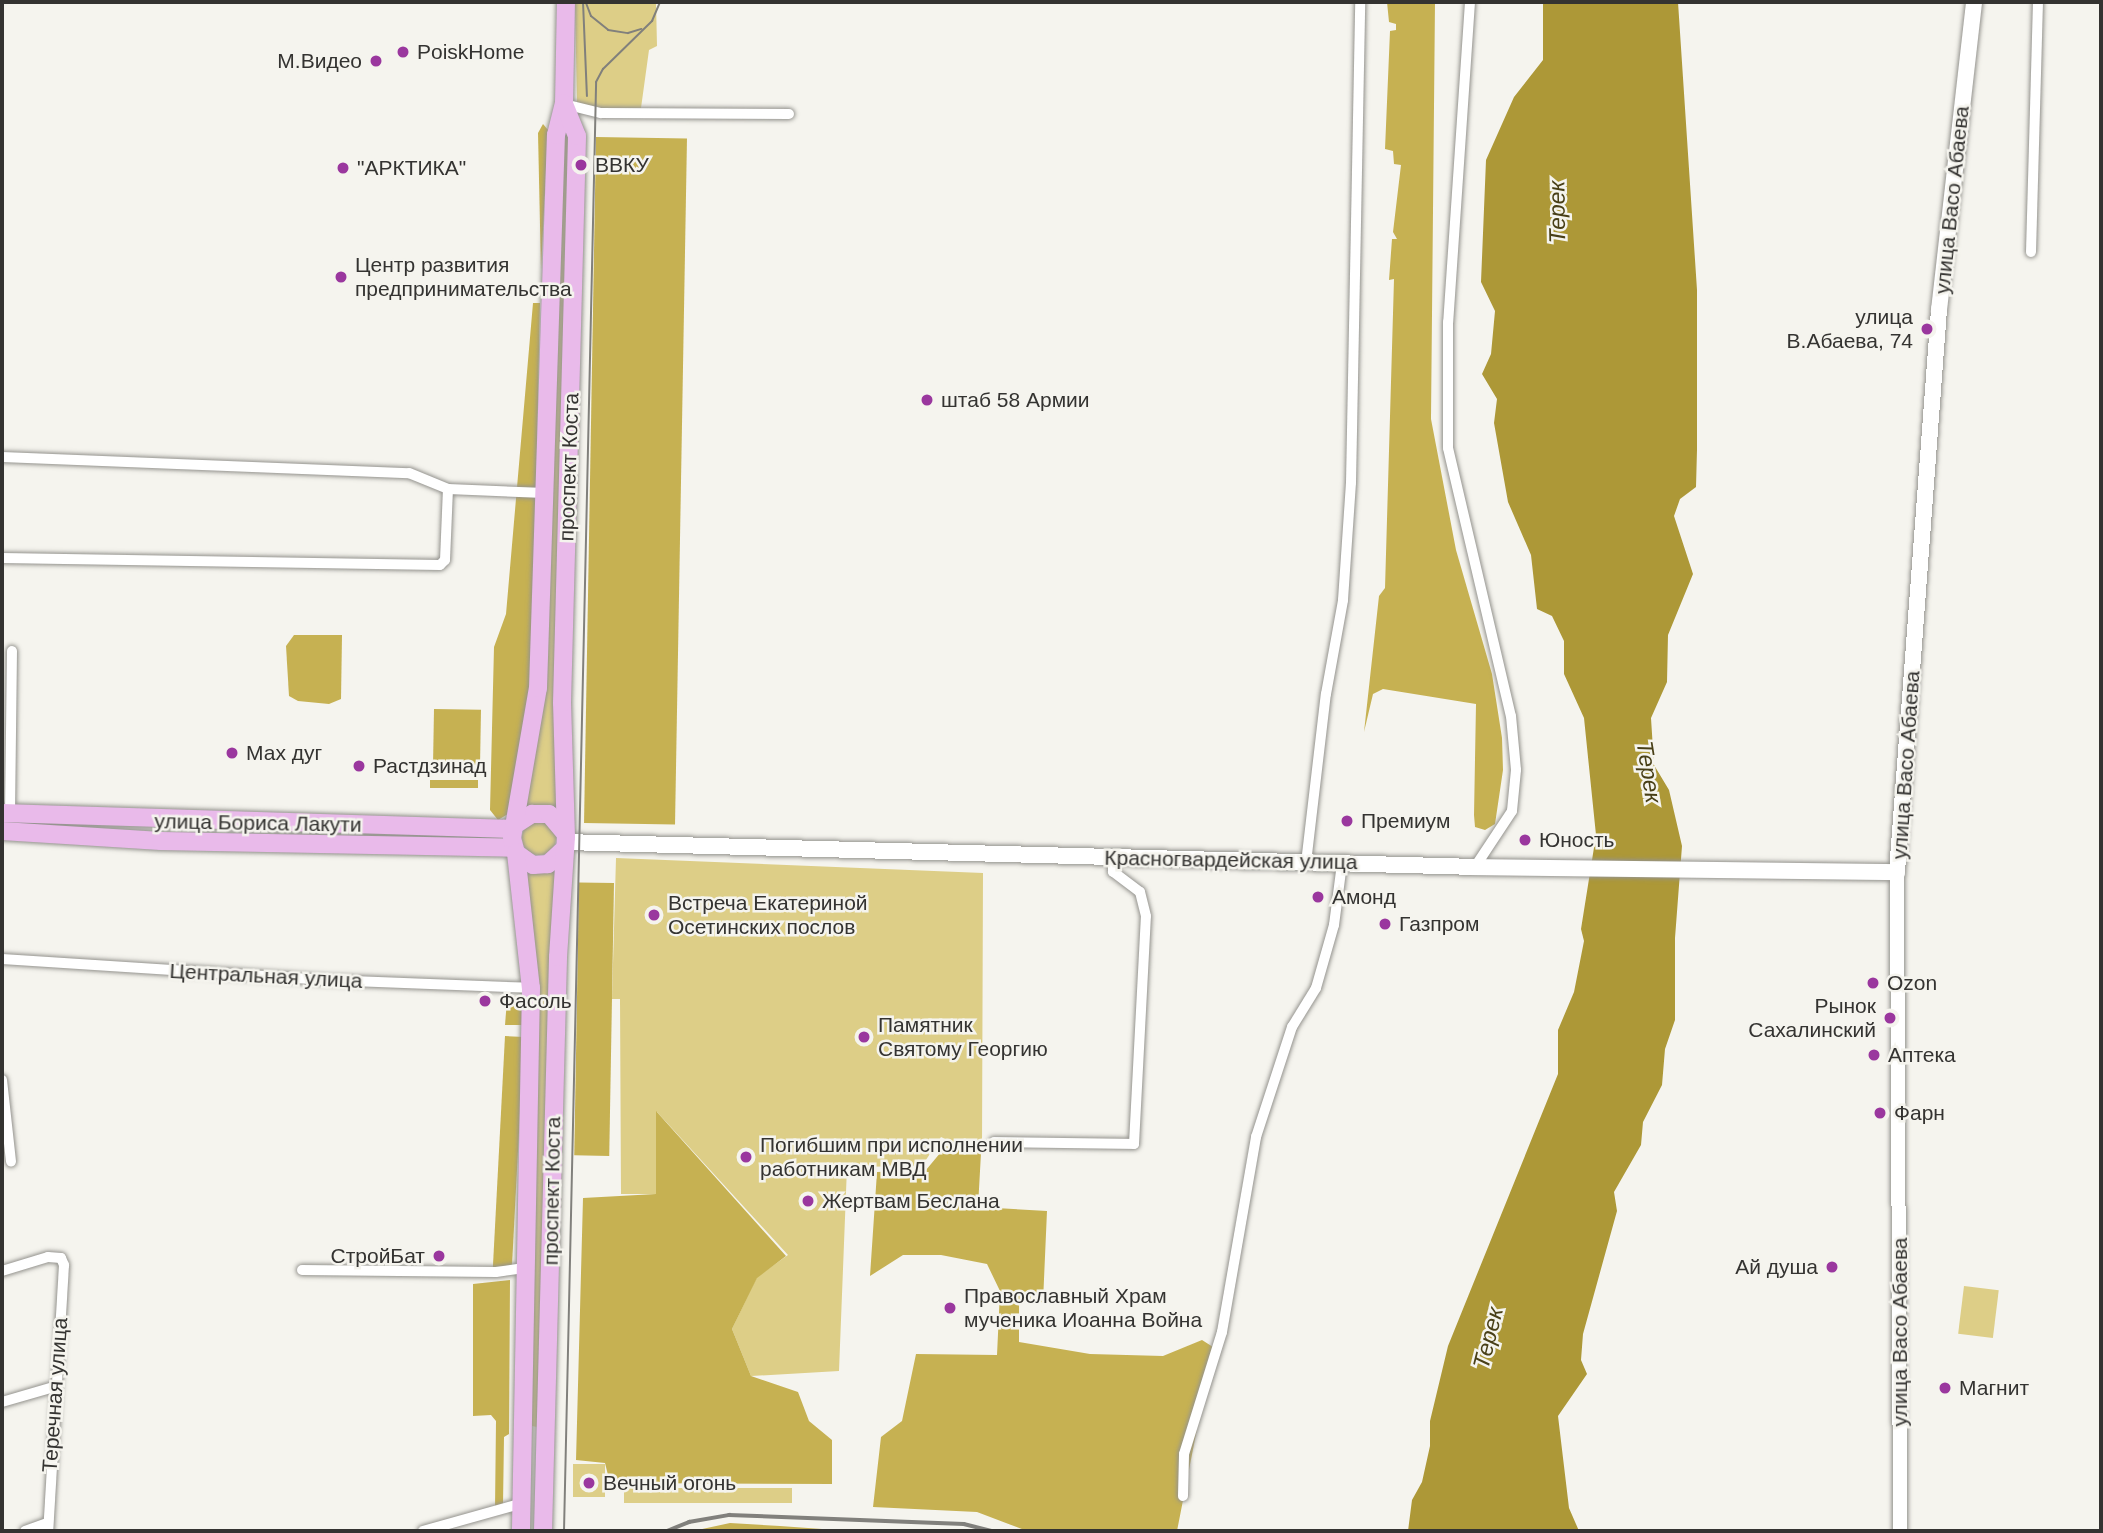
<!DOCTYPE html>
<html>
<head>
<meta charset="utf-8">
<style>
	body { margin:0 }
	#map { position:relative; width:2103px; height:1533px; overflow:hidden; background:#f5f4ee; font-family:Arial,sans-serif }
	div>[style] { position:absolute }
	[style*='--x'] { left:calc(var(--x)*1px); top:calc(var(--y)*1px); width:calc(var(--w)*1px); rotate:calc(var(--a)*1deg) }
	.green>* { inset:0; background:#ddce87; transform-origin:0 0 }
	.round { border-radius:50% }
	.forest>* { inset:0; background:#c6b152; transform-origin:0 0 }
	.water>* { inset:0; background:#ad9837 }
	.roads { filter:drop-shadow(0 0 2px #94938e) drop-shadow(0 0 2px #94938e) }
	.minor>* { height:10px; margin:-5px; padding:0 5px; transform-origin:5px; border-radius:5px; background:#fff }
	.tertiary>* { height:14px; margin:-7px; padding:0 7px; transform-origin:7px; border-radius:7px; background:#fff }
	.secondary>* { height:16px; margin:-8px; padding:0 8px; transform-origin:8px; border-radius:8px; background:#fff }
	.primary>* { height:18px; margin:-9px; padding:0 9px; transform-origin:9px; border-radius:9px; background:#e9baea }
	.tram>* { height:2px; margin:-1px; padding:0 1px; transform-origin:1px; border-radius:1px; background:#81807c }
	.rail>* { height:3.5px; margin:-1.75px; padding:0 1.75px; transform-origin:1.75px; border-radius:1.75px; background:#81807c }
	.dots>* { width:19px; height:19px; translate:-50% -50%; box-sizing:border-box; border:4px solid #f5f4ee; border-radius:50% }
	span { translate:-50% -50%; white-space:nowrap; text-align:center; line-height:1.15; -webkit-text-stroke:5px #f5f4ee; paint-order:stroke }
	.poi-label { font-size:21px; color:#343331 }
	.left { translate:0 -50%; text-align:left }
	.right { translate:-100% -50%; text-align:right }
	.street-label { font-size:21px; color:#343331 }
	.water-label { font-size:23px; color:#483f17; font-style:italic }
	.frame { position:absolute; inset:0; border:4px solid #343331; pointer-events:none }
</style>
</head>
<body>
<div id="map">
	<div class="green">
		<i style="clip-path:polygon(575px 2px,656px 2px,657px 46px,649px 50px,641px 108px,604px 110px,577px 103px)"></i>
		<i style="clip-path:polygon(562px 135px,572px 135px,557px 813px,525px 812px)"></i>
		<i class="round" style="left:522px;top:821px;width:34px;height:34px"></i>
		<i style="clip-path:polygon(616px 858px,983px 873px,982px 1148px,967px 1149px,941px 1137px,922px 1166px,847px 1167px,839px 1371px,751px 1376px,732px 1329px,757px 1277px,788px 1255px,657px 1112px,656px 1194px,621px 1194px,620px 999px,612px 999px)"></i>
		<i style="clip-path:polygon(557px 865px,537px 1427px,532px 1426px,525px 867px)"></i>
		<i style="left:1964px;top:1286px;width:35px;height:48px;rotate:7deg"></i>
		<i style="left:573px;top:1464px;width:32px;height:33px"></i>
		<i style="left:624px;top:1488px;width:168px;height:15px"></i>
	</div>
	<div class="forest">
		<i style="clip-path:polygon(1387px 2px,1435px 2px,1431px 419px,1456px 550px,1492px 674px,1502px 738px,1503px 770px,1495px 824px,1485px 830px,1475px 827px,1474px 815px,1476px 704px,1383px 689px,1373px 694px,1364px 732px,1379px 596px,1385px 588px,1394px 279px,1389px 280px,1392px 239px,1397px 239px,1393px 232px,1401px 165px,1394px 164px,1393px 151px,1385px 149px,1390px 31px,1396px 30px,1396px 24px,1389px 22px)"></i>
		<i style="clip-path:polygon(543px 124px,548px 130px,541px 270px,538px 133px)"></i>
		<i style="left:596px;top:137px;width:91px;height:686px;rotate:1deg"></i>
		<i style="clip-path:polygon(533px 303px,540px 303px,532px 687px,508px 814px,498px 820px,490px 810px,494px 647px,506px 614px)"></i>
		<i style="clip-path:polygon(294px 635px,342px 635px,341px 699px,329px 704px,298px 701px,289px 696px,286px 646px)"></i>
		<i style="left:434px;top:709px;width:47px;height:56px;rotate:1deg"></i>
		<i style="left:430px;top:780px;width:48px;height:8px"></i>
		<i style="left:614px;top:883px;width:273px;height:35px;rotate:91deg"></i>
		<i style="clip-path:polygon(515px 996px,522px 1008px,523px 1025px,505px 1025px,507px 1000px)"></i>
		<i style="left:505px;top:1036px;width:19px;height:232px;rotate:3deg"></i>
		<i style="clip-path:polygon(656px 1111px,786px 1256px,757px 1278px,732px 1329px,751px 1376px,798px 1392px,809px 1421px,832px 1440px,832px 1484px,610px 1483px,605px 1463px,576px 1460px,583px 1198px,656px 1194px)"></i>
		<i style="clip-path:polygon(946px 1146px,981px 1153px,978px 1207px,1047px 1211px,1043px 1302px,1019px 1303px,1019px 1342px,1090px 1354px,1163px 1356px,1202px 1340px,1213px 1347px,1177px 1531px,1027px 1531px,977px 1512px,873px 1507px,881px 1437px,902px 1421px,916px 1354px,997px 1355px,1000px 1291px,987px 1264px,941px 1255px,903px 1255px,870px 1276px,877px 1172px,926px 1170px)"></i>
		<i style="clip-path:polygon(510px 1280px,509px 1434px,504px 1437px,503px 1505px,495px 1508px,496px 1421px,491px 1415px,473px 1416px,473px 1284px)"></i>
		<i style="clip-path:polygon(730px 1523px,780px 1526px,850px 1531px,693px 1531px)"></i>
	</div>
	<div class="water">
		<i style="clip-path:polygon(1543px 2px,1678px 2px,1697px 290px,1697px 450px,1696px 487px,1680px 499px,1674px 516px,1693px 574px,1668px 635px,1667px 682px,1651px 718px,1654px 765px,1669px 790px,1682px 846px,1675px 938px,1675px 1020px,1665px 1049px,1662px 1085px,1643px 1122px,1641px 1145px,1614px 1192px,1617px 1211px,1583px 1334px,1581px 1360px,1587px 1374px,1558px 1416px,1569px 1508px,1579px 1531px,1408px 1531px,1412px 1500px,1422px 1482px,1430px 1446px,1430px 1421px,1448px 1346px,1558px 1074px,1558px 1030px,1574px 992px,1584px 941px,1581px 929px,1596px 835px,1584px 718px,1564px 674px,1564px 641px,1552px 616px,1537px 609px,1531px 555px,1508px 502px,1494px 423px,1497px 399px,1482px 374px,1491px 354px,1495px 311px,1481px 282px,1486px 160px,1514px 97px,1543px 60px)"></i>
	</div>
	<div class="roads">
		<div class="minor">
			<i style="--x:1470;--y:2;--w:321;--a:93.9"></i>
			<i style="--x:1448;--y:322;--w:126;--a:90"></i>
			<i style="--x:1448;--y:448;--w:275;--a:76.8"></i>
			<i style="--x:1511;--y:716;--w:54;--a:84.7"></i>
			<i style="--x:1516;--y:770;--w:41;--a:95.6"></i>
			<i style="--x:1512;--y:811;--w:67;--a:123.5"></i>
			<i style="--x:564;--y:104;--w:38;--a:14"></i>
			<i style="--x:601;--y:113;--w:188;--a:0.3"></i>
			<i style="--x:2031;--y:252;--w:250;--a:-88.4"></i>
			<i style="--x:2;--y:457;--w:407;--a:2.3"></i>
			<i style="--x:409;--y:473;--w:42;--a:22.3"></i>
			<i style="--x:448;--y:489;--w:97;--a:2.4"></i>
			<i style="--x:2;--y:558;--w:438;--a:0.9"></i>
			<i style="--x:440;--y:565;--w:7;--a:-45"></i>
			<i style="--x:445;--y:560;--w:71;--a:-87.6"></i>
			<i style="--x:10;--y:814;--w:163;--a:-89.3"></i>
			<i style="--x:1306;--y:863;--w:170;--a:-83.3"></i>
			<i style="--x:1326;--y:694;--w:96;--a:-79.7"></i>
			<i style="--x:1343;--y:600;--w:117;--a:-86.1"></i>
			<i style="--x:1351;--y:483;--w:481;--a:-88.9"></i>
			<i style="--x:2;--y:959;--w:325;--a:3.7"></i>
			<i style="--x:326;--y:980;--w:205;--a:2.2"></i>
			<i style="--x:2;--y:1080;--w:82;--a:83.7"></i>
			<i style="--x:994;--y:1142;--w:140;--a:0.8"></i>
			<i style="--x:1134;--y:1144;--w:228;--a:-87"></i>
			<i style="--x:1146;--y:916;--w:25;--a:-104"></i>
			<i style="--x:1140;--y:892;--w:34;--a:-143"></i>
			<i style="--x:1113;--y:872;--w:14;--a:-90"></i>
			<i style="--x:302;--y:1270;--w:194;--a:0.6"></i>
			<i style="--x:496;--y:1272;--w:30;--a:-8"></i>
			<i style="--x:2;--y:1271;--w:48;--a:-16.9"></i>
			<i style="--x:48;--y:1257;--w:13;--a:4"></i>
			<i style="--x:61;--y:1258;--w:8;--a:67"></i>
			<i style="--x:64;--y:1265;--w:266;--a:93.4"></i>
			<i style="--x:2;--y:1402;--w:57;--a:-16.2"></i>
			<i style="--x:1183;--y:1496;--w:42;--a:-88.6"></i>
			<i style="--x:1184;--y:1454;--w:128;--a:-72.7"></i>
			<i style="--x:1222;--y:1332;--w:198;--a:-80.1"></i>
			<i style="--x:1256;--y:1137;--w:116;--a:-71.9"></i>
			<i style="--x:1292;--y:1027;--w:46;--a:-58.4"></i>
			<i style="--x:1316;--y:988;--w:66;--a:-74.1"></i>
			<i style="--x:1334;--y:925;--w:63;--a:-82.6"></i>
			<i style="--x:25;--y:1531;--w:23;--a:-20"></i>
			<i style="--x:423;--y:1531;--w:104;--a:-15.6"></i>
		</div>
		<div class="tertiary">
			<i style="--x:1897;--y:872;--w:659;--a:89.74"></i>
		</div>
		<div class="secondary">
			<i style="--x:565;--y:842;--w:910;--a:1.57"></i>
			<i style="--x:1475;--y:867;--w:422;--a:0.7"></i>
			<i style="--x:1897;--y:872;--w:564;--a:-85.73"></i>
			<i style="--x:1939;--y:310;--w:310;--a:-83.5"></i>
		</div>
		<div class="primary">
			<i style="--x:2;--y:813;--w:511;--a:1.79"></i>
			<i style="--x:518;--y:823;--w:17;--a:-33"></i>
			<i style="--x:532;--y:814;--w:17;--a:0"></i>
			<i style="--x:549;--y:814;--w:25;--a:50"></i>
			<i style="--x:2;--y:831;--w:159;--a:3.6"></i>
			<i style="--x:161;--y:841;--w:352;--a:1.1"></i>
			<i style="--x:563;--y:850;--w:21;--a:137"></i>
			<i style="--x:548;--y:864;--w:15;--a:176"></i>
			<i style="--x:533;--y:865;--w:21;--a:-145"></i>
			<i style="--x:516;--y:853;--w:16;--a:-105"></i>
			<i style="--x:512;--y:838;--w:152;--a:-80.2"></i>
			<i style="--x:538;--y:688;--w:553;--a:-88.14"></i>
			<i style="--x:556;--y:135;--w:32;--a:-76"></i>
			<i style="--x:564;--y:104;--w:102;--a:-88.9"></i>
			<i style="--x:516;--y:853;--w:136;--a:83.7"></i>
			<i style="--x:531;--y:988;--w:543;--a:91.06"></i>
			<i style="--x:543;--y:1531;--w:574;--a:-88.5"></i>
			<i style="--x:558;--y:957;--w:120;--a:-86.2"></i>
			<i style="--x:566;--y:837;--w:134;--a:-91.7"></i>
			<i style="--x:562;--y:703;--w:567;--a:-88.48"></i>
			<i style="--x:577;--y:136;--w:35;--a:-112"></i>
		</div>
	</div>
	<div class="tram">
		<i style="--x:583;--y:2;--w:94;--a:87.6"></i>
		<i style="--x:586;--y:3;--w:14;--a:69"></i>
		<i style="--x:591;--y:16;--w:22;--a:39"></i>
		<i style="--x:608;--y:30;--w:20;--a:9"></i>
		<i style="--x:628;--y:33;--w:14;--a:-17"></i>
		<i style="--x:564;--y:1531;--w:1449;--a:-88.73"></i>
		<i style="--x:596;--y:82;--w:15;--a:-62"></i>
		<i style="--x:603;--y:69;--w:69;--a:-44.4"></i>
		<i style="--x:652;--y:21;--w:21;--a:-67"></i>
	</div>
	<div class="rail">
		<i style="--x:667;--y:1531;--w:24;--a:-22"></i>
		<i style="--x:689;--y:1522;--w:41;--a:-9.9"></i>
		<i style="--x:729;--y:1515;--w:235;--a:2.2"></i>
		<i style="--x:964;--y:1524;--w:29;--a:14"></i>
	</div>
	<div class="dots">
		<i style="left:403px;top:52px;background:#9a379e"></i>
		<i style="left:376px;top:61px;background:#9a379e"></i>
		<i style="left:581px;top:165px;background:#9a379e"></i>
		<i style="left:343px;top:168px;background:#9a379e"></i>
		<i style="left:341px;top:277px;background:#9a379e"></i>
		<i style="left:1927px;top:329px;background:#9a379e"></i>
		<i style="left:927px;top:400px;background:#9a379e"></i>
		<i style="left:232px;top:753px;background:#9a379e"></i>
		<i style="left:359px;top:766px;background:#9a379e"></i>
		<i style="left:1347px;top:821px;background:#9a379e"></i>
		<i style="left:1525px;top:840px;background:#9a379e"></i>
		<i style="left:1318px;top:897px;background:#9a379e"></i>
		<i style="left:654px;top:915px;background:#9a379e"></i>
		<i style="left:1385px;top:924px;background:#9a379e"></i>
		<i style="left:1873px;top:983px;background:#9a379e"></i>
		<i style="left:485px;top:1001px;background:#9a379e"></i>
		<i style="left:1890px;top:1018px;background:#9a379e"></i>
		<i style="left:864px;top:1037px;background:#9a379e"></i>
		<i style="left:1874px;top:1055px;background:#9a379e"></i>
		<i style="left:1880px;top:1113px;background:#9a379e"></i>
		<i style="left:746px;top:1157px;background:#9a379e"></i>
		<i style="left:808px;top:1201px;background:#9a379e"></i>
		<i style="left:439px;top:1256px;background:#9a379e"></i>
		<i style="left:1832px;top:1267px;background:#9a379e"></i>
		<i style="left:950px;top:1308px;background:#9a379e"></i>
		<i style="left:1945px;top:1388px;background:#9a379e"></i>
		<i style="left:589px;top:1483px;background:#9a379e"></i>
	</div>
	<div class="poi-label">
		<span class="left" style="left:417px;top:52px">PoiskHome</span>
		<span class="right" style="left:362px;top:61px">M.Видео</span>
		<span class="left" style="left:595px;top:165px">ВВКУ</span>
		<span class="left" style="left:357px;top:168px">"АРКТИКА"</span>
		<span class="left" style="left:355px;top:277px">Центр развития<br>предпринимательства</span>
		<span class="right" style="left:1913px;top:329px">улица<br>В.Абаева, 74</span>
		<span class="left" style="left:941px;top:400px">штаб 58 Армии</span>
		<span class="left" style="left:246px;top:753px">Мах дуг</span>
		<span class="left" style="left:373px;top:766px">Растдзинад</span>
		<span class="left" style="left:1361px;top:821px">Премиум</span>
		<span class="left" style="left:1539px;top:840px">Юность</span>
		<span class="left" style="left:1332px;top:897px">Амонд</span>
		<span class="left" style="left:668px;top:915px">Встреча Екатериной<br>Осетинских послов</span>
		<span class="left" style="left:1399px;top:924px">Газпром</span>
		<span class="left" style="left:1887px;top:983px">Ozon</span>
		<span class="left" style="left:499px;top:1001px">Фасоль</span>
		<span class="right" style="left:1876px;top:1018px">Рынок<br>Сахалинский</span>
		<span class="left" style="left:878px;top:1037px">Памятник<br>Святому Георгию</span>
		<span class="left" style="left:1888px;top:1055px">Аптека</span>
		<span class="left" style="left:1894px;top:1113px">Фарн</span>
		<span class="left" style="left:760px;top:1157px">Погибшим при исполнении<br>работникам МВД</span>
		<span class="left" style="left:822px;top:1201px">Жертвам Беслана</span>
		<span class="right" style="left:425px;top:1256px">СтройБат</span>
		<span class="right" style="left:1818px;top:1267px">Ай душа</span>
		<span class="left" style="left:964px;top:1308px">Православный Храм<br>мученика Иоанна Война</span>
		<span class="left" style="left:1959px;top:1388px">Магнит</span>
		<span class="left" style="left:603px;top:1483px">Вечный огонь</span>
	</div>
	<div class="street-label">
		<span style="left:1952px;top:200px;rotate:-84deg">улица Васо Абаева</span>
		<span style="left:569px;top:467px;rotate:-88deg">проспект Коста</span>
		<span style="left:1906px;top:765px;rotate:-86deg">улица Васо Абаева</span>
		<span style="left:258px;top:823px;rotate:1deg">улица Бориса Лакути</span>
		<span style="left:1231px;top:860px;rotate:1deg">Красногвардейская улица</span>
		<span style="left:266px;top:976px;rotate:3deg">Центральная улица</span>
		<span style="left:552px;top:1191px;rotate:-89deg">проспект Коста</span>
		<span style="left:1900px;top:1332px;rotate:-90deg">улица Васо Абаева</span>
		<span style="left:55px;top:1395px;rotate:-86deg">Теречная улица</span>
	</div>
	<div class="water-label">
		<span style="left:1557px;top:212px;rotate:-91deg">Терек</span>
		<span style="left:1649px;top:772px;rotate:81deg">Терек</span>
		<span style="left:1488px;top:1338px;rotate:-76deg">Терек</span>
	</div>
	<div class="frame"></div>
</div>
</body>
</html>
